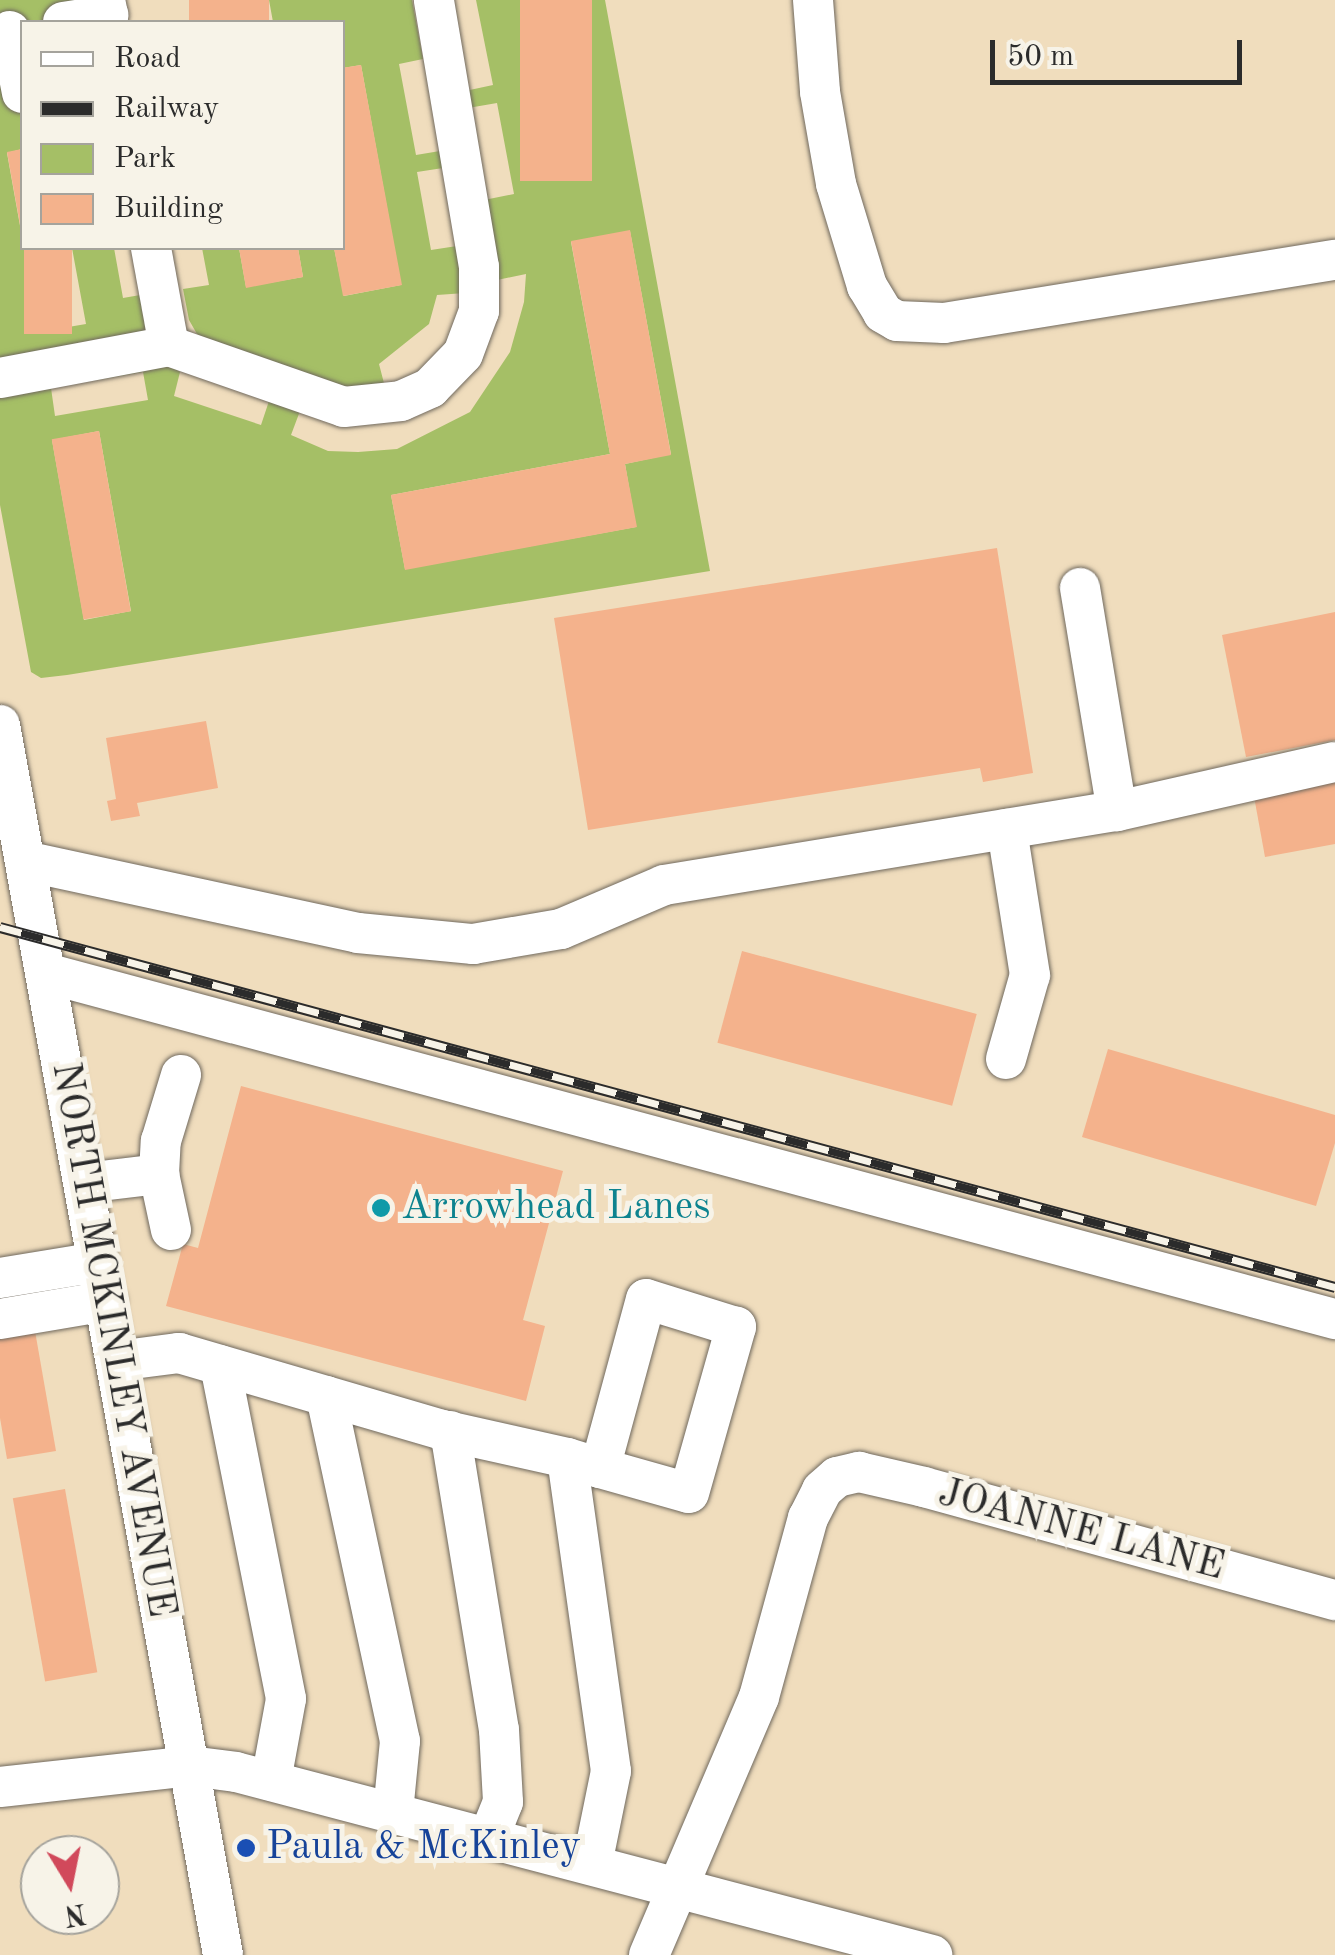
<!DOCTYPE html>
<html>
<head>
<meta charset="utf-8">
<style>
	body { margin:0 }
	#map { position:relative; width:1335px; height:1955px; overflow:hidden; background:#f0ddbd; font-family:"Old Standard TT",serif }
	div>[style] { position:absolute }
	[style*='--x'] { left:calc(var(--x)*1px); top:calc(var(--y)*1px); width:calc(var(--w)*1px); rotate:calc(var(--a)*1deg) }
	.green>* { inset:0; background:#a5bf66 }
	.building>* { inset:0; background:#f4b28c; transform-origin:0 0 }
	.roads { filter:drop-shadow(0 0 2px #70695e) drop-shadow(0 0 2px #70695e) }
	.minor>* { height:40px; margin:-20px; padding:0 20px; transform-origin:20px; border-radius:20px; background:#fff }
	.rail>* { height:11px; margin-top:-5.5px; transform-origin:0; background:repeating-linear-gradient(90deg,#f7f3e8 0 22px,#2b2b2b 0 44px); box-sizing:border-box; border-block:2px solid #2b2b2b }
	.dots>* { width:28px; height:28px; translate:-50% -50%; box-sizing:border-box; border:5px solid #f7f3e8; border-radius:50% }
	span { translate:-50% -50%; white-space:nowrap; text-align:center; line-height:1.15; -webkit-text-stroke:10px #f7f3e8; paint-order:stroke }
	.culture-label { font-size:40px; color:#0d838f }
	.left { translate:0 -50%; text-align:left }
	.street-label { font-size:40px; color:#2b2b2b }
	.transit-label { font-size:40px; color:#164399 }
	.legend { position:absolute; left:20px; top:20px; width:325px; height:230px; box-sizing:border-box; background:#f7f3e8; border:2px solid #a5a39c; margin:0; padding:12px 18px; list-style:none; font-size:30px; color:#2b2b2b }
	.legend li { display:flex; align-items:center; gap:20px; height:50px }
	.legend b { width:50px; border:2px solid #a5a39c }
	.north { position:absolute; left:20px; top:1835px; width:100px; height:100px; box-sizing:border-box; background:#f7f3e8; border:2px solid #a5a39c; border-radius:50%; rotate:170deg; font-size:28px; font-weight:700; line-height:40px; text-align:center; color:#2b2b2b }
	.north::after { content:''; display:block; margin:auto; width:35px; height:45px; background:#d1495b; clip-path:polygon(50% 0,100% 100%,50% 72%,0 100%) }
	.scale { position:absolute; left:990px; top:40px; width:252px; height:45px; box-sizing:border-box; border:5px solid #2b2b2b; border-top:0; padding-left:12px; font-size:30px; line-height:35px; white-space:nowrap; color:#2b2b2b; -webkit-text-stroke:8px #f7f3e8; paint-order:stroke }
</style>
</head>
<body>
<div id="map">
	<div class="green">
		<i style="clip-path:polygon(evenodd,0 0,90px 0,94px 22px,22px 22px,22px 149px,7px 153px,39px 332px,86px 324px,72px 248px,114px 248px,123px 298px,146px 294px,162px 359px,180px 372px,174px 396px,261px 425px,269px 401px,300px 411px,291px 435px,328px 451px,358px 452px,397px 449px,470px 412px,510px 352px,524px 302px,526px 274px,497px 280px,484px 200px,514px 194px,497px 103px,468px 108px,465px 91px,493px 85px,476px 0,520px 0,552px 177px,592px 0,605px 0,710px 571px,67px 675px,41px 678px,31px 672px,0 505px,0 0,630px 231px,671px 454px,625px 464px,636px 527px,405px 569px,391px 495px,610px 454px,571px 242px,630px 231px,0 0,143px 372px,148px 400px,55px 416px,51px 388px,143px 372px,0 0,99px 431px,131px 611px,84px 620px,52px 440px,99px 431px)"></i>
		<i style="clip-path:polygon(269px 0,412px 0,423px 59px,399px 64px,416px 155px,440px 151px,443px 168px,417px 172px,431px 250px,457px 246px,465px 293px,437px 295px,429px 324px,379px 364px,385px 387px,332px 386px,215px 345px,197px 334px,189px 320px,183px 289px,209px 285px,202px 248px,239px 248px,246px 287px,303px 277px,298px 248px,334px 248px,344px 296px,401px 285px,361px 65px,343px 68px,342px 22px,273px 22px)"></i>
	</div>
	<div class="building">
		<i style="left:189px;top:0;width:80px;height:22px"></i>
		<i style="left:520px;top:0;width:72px;height:181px"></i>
		<i style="clip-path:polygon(361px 65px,402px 285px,343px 296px,334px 248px,342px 248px,342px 68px)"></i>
		<i style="clip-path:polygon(22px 149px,22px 230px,21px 230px,7px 152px)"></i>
		<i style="clip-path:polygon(630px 230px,671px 455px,625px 464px,637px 527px,405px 570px,391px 495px,610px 454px,571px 241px)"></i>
		<i style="left:24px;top:248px;width:48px;height:86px"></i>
		<i style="clip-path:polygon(239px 248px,298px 248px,303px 277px,246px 288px)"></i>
		<i style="left:99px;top:431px;width:183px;height:48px;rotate:80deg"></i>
		<i style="clip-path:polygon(997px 548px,1033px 773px,983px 782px,980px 768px,588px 830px,554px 618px)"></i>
		<i style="clip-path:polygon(1335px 612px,1335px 740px,1246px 757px,1222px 635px)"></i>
		<i style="clip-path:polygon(206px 721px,218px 788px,137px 803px,140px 816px,111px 821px,107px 801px,116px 799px,106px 738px)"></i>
		<i style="clip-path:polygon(1335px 776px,1335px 844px,1265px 857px,1253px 791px)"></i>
		<i style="left:742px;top:951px;width:243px;height:95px;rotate:15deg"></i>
		<i style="clip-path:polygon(1108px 1049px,1335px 1115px,1335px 1143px,1316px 1206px,1082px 1137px)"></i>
		<i style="clip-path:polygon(241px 1086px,563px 1171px,523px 1320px,545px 1326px,526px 1401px,166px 1306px,183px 1244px,198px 1248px)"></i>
		<i style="clip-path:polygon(35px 1331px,56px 1451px,7px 1459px,0 1418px,0 1337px)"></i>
		<i style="left:65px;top:1489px;width:186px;height:53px;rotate:80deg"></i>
	</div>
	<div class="roads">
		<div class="minor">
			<i style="--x:813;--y:0;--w:92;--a:85.6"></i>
			<i style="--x:820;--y:92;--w:93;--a:80.1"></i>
			<i style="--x:836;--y:184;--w:107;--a:73.1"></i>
			<i style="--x:867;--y:286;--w:31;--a:59"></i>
			<i style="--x:883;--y:313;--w:16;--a:30"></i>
			<i style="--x:897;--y:321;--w:47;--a:2.4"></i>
			<i style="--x:944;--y:323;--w:396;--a:-9.2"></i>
			<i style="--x:63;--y:22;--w:46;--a:-8.8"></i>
			<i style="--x:108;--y:15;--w:15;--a:-101"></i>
			<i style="--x:10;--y:31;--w:63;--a:79"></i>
			<i style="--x:151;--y:248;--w:100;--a:79.6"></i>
			<i style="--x:0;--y:378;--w:172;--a:-10.7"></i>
			<i style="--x:169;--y:346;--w:185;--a:19.2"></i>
			<i style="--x:344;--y:407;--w:57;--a:-6"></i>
			<i style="--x:401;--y:401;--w:32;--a:-24"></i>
			<i style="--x:430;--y:388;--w:47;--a:-45.9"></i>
			<i style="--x:463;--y:354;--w:46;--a:-69.6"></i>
			<i style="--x:479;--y:311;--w:44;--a:-90"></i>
			<i style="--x:479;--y:267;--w:271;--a:-99.6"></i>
			<i style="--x:1080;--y:588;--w:226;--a:80.6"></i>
			<i style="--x:0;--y:725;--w:1250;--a:79.72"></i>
			<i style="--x:25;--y:861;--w:341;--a:12.2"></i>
			<i style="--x:358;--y:933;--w:116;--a:5.5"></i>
			<i style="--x:473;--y:944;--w:89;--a:-9.7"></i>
			<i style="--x:561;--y:929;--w:112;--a:-23.1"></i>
			<i style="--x:664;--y:885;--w:459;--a:-9.3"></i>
			<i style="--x:1117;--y:811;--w:223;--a:-12.7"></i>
			<i style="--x:46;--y:973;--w:1335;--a:15.03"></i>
			<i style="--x:1006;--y:1059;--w:87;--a:-74.1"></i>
			<i style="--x:1030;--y:975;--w:148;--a:-99"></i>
			<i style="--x:84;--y:1183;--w:76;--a:-6.8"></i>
			<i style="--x:171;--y:1230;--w:57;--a:-102.1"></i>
			<i style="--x:159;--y:1174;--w:33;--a:-87"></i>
			<i style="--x:161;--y:1141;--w:69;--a:-73.1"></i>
			<i style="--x:0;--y:1278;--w:99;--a:-9.3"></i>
			<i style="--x:0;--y:1319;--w:108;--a:-9.6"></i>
			<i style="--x:117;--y:1361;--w:63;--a:-7.4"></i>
			<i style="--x:179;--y:1353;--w:274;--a:16.3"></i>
			<i style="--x:442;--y:1430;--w:128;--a:12.6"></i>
			<i style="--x:567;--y:1458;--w:316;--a:82"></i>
			<i style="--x:611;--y:1771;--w:95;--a:101.5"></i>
			<i style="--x:220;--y:1365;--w:340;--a:78.8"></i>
			<i style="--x:286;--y:1699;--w:83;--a:100.4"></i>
			<i style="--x:326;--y:1396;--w:353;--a:77.9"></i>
			<i style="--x:400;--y:1741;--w:71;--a:95.6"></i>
			<i style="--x:450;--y:1431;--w:303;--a:80.7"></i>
			<i style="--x:499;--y:1730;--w:72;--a:86.8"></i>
			<i style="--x:503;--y:1802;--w:38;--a:112"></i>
			<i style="--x:567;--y:1458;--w:34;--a:17"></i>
			<i style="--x:600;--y:1468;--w:92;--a:15.7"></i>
			<i style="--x:689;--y:1493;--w:173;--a:-74.2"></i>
			<i style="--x:736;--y:1327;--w:94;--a:-162.7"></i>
			<i style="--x:646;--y:1299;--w:175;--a:105.2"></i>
			<i style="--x:0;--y:1787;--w:191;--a:-6.3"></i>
			<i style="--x:190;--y:1766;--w:46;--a:7.4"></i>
			<i style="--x:236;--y:1772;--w:720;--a:14.73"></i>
			<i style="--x:649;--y:1955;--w:280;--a:-66.9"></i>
			<i style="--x:759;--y:1697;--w:186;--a:-74.7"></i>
			<i style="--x:808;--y:1518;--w:31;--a:-63"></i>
			<i style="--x:822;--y:1490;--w:20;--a:-41"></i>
			<i style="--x:837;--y:1477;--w:23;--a:-13"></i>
			<i style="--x:859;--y:1472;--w:67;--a:13"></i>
			<i style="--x:924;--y:1487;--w:426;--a:15.4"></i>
		</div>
	</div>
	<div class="rail">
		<i style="--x:0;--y:927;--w:1383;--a:15.09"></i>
	</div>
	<div class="dots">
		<i style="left:381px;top:1208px;background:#0f9aa8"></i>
		<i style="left:246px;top:1848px;background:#1a4fb4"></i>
	</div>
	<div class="culture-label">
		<span class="left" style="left:401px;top:1208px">Arrowhead Lanes</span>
	</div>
	<div class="street-label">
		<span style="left:112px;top:1340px;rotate:80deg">NORTH MCKINLEY AVENUE</span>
		<span style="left:1081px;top:1531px;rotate:15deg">JOANNE LANE</span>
	</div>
	<div class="transit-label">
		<span class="left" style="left:266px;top:1848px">Paula &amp; McKinley</span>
	</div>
	<ul class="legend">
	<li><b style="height:12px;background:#fff"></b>Road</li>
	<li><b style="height:12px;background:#2b2b2b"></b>Railway</li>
	<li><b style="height:28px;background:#a5bf66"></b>Park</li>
	<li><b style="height:28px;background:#f4b28c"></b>Building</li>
	</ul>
	<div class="north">N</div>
	<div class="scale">50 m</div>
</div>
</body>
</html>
